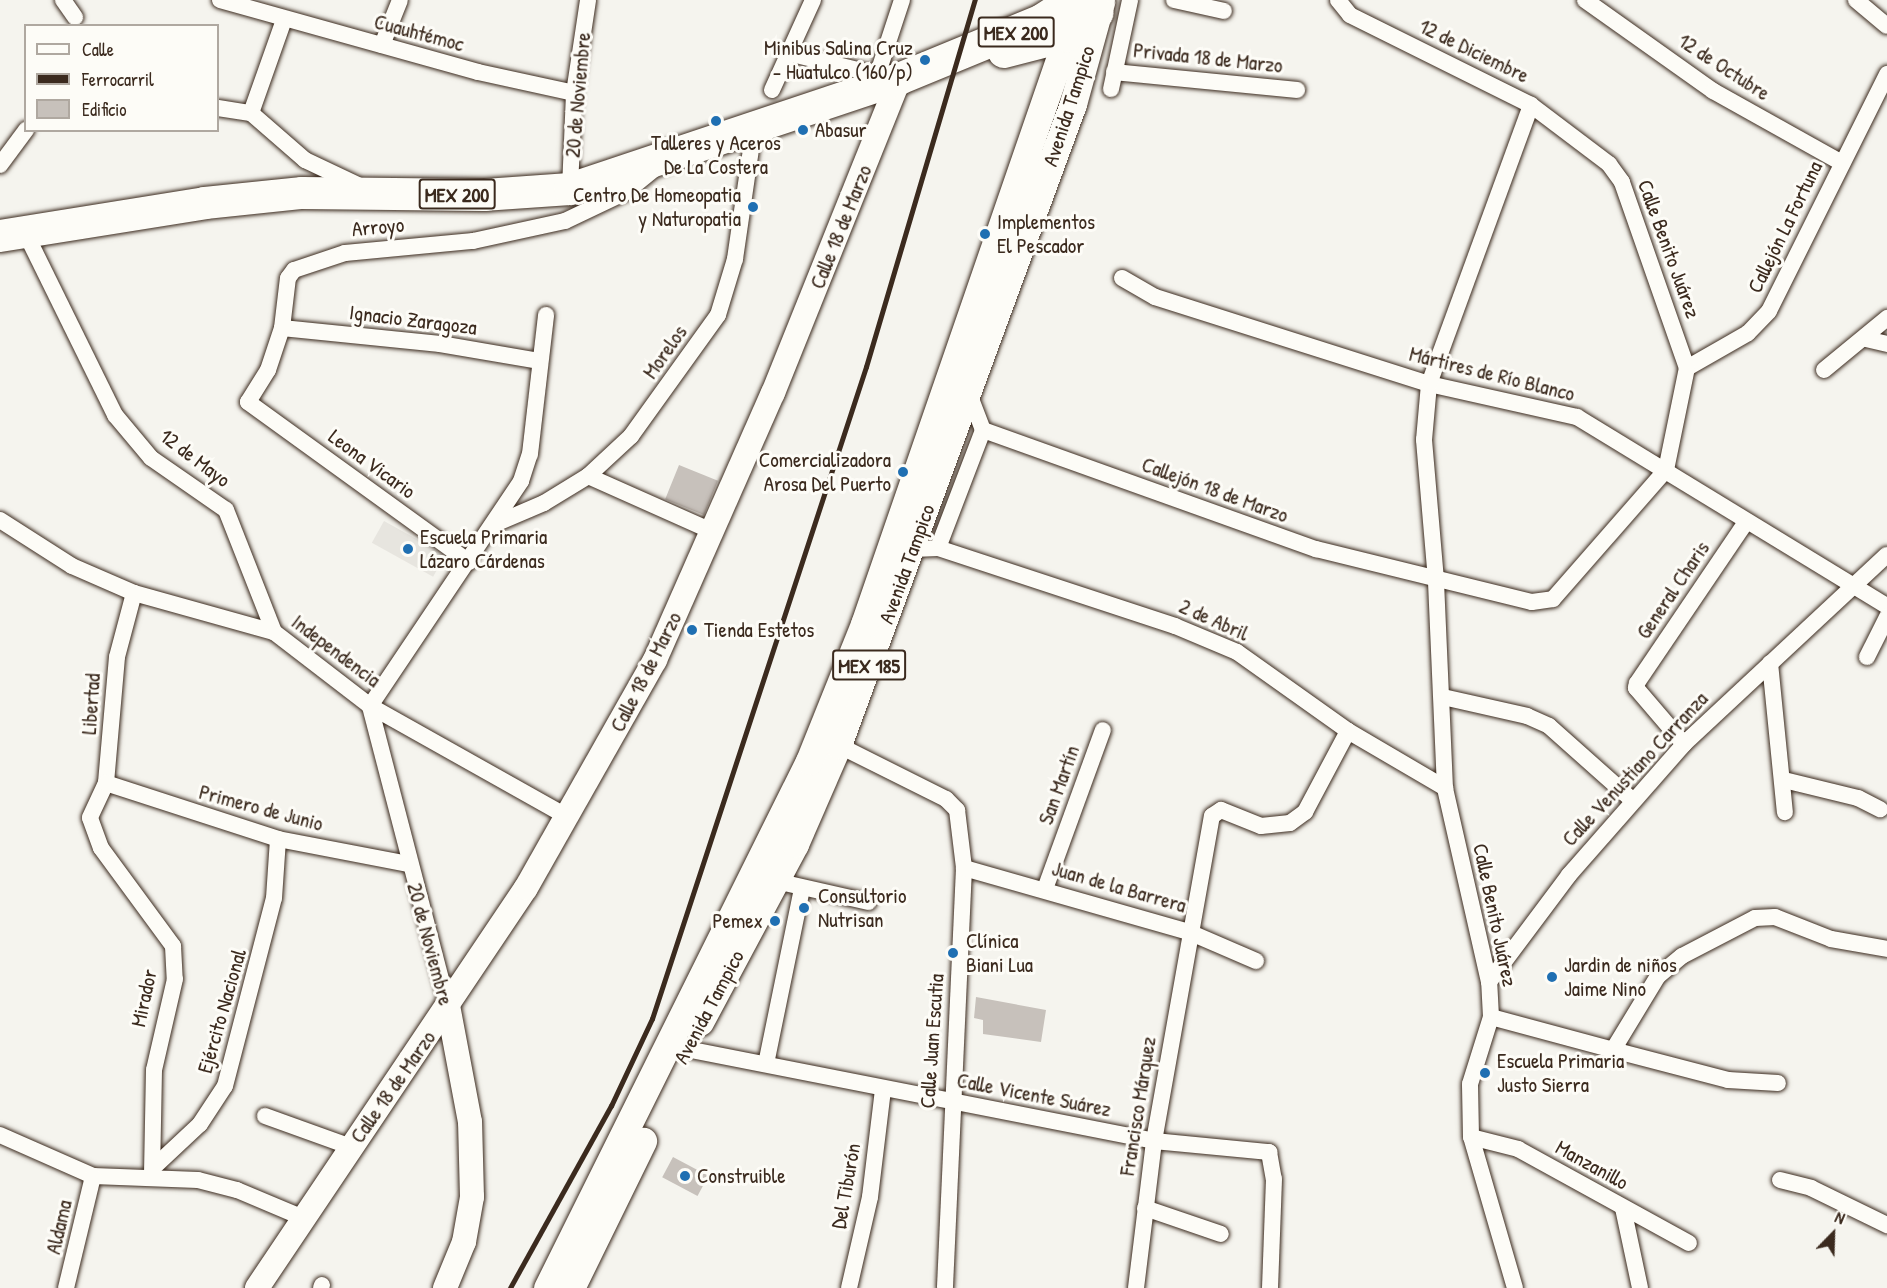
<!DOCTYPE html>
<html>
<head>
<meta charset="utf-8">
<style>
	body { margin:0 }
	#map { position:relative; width:1887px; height:1288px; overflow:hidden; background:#f5f4ee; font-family:"Patrick Hand",sans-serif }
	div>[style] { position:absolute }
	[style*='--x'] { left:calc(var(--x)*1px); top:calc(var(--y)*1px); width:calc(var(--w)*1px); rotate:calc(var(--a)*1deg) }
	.built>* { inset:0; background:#e7e5df; transform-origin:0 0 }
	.building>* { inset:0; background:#c7c1bb; transform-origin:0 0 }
	.roads { filter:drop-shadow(0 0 2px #3b2a1e) drop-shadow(0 0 2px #3b2a1e) }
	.street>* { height:16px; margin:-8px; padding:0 8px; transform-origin:8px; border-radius:8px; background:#fdfcf7 }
	.secondary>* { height:24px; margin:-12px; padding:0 12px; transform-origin:12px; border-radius:12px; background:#fdfcf7 }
	.primary>* { height:27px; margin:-13.5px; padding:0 13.5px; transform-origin:13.5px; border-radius:13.5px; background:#fdfcf7 }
	.highway>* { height:32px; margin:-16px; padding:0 16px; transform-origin:16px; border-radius:16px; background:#fdfcf7 }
	.rail>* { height:4.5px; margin:-2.25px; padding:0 2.25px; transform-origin:2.25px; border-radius:2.25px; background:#3b2a1e }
	.dots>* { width:16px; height:16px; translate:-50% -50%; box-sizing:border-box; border:3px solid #fdfcf7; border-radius:50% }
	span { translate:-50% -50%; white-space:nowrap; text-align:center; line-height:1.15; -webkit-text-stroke:6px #fdfcf7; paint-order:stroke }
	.shield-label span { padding:2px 4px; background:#fdfcf7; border:2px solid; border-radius:4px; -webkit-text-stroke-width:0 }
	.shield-label { font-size:20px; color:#3b2a1e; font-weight:700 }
	.street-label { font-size:21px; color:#3b2a1e }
	.poi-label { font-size:21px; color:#3b2a1e }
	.right { translate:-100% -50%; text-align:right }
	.left { translate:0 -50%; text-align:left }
	.legend { position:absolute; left:24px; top:24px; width:195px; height:108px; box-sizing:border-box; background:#fdfcf7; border:2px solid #afa8a0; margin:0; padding:8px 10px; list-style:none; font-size:18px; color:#3b2a1e }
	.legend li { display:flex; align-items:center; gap:12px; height:30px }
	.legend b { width:30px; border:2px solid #afa8a0 }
	.north { position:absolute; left:1803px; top:1204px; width:60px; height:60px; -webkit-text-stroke:4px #fdfcf7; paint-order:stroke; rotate:23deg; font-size:16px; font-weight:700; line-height:24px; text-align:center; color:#3b2a1e }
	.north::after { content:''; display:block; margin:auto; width:21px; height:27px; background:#3b2a1e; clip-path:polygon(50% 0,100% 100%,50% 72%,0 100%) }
</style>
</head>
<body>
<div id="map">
	<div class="built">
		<i style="left:384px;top:521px;width:70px;height:25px;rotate:29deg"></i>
	</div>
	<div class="building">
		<i style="left:679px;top:465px;width:42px;height:37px;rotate:22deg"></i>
		<i style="clip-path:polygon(976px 997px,1046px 1010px,1041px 1042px,983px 1034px,983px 1020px,974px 1018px)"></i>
		<i style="left:673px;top:1157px;width:40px;height:23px;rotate:28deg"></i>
	</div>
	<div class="roads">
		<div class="street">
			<i style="--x:63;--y:0;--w:21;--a:55"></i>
			<i style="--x:220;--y:0;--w:268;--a:15.6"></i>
			<i style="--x:478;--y:72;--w:98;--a:12.3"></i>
			<i style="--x:1174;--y:0;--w:51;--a:12.4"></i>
			<i style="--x:1585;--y:0;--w:157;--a:35.4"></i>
			<i style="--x:1713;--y:91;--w:148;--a:29.2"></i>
			<i style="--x:1856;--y:0;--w:40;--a:40"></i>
			<i style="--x:382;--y:45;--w:48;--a:-68.2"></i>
			<i style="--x:788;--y:53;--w:93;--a:13.7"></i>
			<i style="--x:1114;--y:72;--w:184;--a:5.6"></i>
			<i style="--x:873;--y:88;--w:93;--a:-71.8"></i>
			<i style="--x:1111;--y:89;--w:91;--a:-77.9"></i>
			<i style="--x:772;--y:90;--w:99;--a:-65.5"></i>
			<i style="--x:218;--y:108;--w:33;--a:9"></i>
			<i style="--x:251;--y:113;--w:72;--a:41"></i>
			<i style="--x:305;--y:160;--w:59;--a:25.3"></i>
			<i style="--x:251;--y:113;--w:99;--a:-70.5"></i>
			<i style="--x:0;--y:165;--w:44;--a:-53.4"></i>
			<i style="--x:570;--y:189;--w:96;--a:-87.6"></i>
			<i style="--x:574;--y:93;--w:94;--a:-81.4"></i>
			<i style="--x:25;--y:232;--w:204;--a:63.8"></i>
			<i style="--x:115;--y:415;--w:56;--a:50.1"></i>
			<i style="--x:151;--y:458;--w:91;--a:34.7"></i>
			<i style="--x:226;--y:510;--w:131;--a:68.5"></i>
			<i style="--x:1122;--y:278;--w:38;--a:30"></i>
			<i style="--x:1155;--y:297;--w:287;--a:17.6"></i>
			<i style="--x:1429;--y:384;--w:152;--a:12.6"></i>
			<i style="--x:1577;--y:417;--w:363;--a:31.4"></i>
			<i style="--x:282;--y:328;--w:159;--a:5.8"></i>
			<i style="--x:440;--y:344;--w:100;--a:9.7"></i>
			<i style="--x:1866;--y:339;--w:22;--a:13"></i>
			<i style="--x:1687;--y:368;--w:70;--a:-29.8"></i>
			<i style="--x:1748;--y:333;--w:30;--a:-46"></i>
			<i style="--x:1769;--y:311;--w:265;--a:-63.5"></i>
			<i style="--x:1824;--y:370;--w:82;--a:-39.5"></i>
			<i style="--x:983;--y:430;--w:354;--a:19.7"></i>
			<i style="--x:1316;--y:549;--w:222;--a:13.8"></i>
			<i style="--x:1532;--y:602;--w:21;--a:-8"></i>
			<i style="--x:1553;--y:599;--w:171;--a:-48.8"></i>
			<i style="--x:1666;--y:470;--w:104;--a:-78.4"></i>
			<i style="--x:1687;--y:368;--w:197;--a:-109.3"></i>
			<i style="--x:1622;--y:182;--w:22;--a:-126"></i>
			<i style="--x:1609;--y:164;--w:98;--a:-142.9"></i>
			<i style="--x:1531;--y:105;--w:202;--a:-153.6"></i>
			<i style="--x:1350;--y:15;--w:19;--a:-129"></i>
			<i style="--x:588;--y:476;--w:138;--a:24"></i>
			<i style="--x:0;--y:520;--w:85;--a:32.6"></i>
			<i style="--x:72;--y:566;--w:68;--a:23.5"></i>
			<i style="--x:134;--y:593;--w:145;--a:15.6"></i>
			<i style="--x:274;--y:632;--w:121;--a:37.6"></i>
			<i style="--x:370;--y:706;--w:227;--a:29.3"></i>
			<i style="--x:495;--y:524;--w:53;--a:-23.2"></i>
			<i style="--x:544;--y:503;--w:52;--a:-31.5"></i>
			<i style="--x:588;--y:476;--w:59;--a:-42.9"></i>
			<i style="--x:631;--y:436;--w:149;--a:-54.3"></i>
			<i style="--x:718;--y:315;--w:59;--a:-73.1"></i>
			<i style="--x:735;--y:259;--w:131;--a:-81.7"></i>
			<i style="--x:938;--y:548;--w:250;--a:18.2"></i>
			<i style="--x:1175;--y:626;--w:67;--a:22.8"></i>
			<i style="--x:1237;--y:652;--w:136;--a:35.4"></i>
			<i style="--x:1348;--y:731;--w:113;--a:30.4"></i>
			<i style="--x:913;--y:549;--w:25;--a:-2"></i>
			<i style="--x:938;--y:548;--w:126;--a:-69.1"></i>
			<i style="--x:983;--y:430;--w:42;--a:-111"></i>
			<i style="--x:469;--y:562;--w:273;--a:-144.1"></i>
			<i style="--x:248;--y:402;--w:38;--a:-58"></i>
			<i style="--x:268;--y:370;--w:44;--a:-71.6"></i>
			<i style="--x:282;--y:328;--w:50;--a:-83.2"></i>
			<i style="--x:288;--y:278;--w:10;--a:-53"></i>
			<i style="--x:294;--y:270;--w:54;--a:-18.4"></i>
			<i style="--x:345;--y:253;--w:129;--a:-5.4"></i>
			<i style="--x:473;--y:241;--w:94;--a:-12.3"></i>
			<i style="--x:565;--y:221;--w:68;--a:-25.4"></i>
			<i style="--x:626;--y:192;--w:36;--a:-39"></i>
			<i style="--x:134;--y:593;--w:66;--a:104.9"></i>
			<i style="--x:117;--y:657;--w:126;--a:95"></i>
			<i style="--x:106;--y:783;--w:38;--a:115"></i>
			<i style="--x:90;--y:818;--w:32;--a:70"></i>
			<i style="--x:101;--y:848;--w:122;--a:53.7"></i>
			<i style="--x:173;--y:946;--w:33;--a:87"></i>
			<i style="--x:175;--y:979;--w:93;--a:103"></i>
			<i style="--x:154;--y:1070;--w:106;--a:91.1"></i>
			<i style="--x:1867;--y:657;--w:45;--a:-63.4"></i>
			<i style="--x:1770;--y:663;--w:150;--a:84.3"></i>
			<i style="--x:1443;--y:697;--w:86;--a:12.7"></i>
			<i style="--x:1527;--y:716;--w:24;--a:24"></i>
			<i style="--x:1549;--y:726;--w:111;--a:41.7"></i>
			<i style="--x:830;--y:741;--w:130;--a:26.6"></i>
			<i style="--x:946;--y:799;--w:16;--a:45"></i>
			<i style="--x:957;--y:810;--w:58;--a:83.1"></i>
			<i style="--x:964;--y:868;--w:420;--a:92.6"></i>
			<i style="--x:1684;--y:744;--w:74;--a:-130.6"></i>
			<i style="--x:1636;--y:688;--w:5;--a:-79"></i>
			<i style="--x:1637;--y:683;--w:194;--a:-55.9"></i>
			<i style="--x:1784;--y:780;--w:76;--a:13.7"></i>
			<i style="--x:1858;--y:798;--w:25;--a:27"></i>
			<i style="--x:106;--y:783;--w:181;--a:18"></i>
			<i style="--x:278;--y:839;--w:132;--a:10.9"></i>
			<i style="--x:964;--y:868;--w:234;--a:15.9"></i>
			<i style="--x:1189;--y:932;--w:73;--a:23.4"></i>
			<i style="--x:767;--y:879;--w:104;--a:12.8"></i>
			<i style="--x:1045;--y:889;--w:169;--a:-70"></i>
			<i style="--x:1489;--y:982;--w:134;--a:-53.2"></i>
			<i style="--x:1569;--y:875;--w:174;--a:-48.7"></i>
			<i style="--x:1684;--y:744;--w:277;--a:-43"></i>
			<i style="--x:448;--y:1006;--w:310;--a:-104.6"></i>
			<i style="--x:370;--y:706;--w:271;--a:-56.1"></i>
			<i style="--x:521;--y:481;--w:28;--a:-72"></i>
			<i style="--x:530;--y:454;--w:140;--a:-83.4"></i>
			<i style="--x:1491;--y:1017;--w:126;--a:15.1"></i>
			<i style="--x:1613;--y:1050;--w:87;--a:-58.7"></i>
			<i style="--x:1658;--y:976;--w:31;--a:-40"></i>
			<i style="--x:1682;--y:956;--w:82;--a:-27.5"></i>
			<i style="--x:1755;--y:918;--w:20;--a:-3"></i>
			<i style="--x:1775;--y:917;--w:60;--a:21.4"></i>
			<i style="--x:1831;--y:939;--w:57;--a:10.1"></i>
			<i style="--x:686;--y:1049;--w:477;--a:11.1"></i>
			<i style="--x:1154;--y:1141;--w:116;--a:5.5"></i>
			<i style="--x:1269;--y:1152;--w:27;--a:80"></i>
			<i style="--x:1274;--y:1179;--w:109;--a:92.1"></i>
			<i style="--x:1613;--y:1050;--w:119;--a:14.6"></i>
			<i style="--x:1728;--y:1080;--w:50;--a:3.4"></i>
			<i style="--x:766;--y:1064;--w:179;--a:-78.4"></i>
			<i style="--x:265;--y:1116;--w:91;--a:19.8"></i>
			<i style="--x:0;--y:1135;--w:102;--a:23.8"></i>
			<i style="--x:93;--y:1176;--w:105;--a:2.2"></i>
			<i style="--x:198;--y:1180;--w:40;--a:14.4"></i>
			<i style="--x:237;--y:1190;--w:75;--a:22.8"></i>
			<i style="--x:1471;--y:1137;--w:49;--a:14.3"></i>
			<i style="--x:1518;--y:1149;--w:195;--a:28.8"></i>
			<i style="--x:153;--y:1168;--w:64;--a:-43.1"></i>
			<i style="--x:200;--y:1124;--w:45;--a:-56.7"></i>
			<i style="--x:225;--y:1086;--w:194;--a:-75.4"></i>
			<i style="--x:274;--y:898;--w:59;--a:-86.1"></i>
			<i style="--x:1780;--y:1180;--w:32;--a:14"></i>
			<i style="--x:1811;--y:1188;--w:85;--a:26"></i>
			<i style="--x:1145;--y:1208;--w:80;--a:18.9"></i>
			<i style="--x:1623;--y:1208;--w:82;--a:78"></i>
			<i style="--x:66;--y:1288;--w:115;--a:-76.4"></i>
			<i style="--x:321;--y:1288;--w:3;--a:-72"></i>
			<i style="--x:849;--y:1288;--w:93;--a:-77"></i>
			<i style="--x:870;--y:1197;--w:108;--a:-83.1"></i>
			<i style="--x:1136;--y:1288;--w:148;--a:-83"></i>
			<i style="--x:1154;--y:1141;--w:330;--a:-79.9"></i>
			<i style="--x:1212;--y:816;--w:11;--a:-34"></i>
			<i style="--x:1221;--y:810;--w:43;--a:21.8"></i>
			<i style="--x:1261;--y:826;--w:29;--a:-6"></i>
			<i style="--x:1290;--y:823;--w:19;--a:-36"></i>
			<i style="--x:1305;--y:812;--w:92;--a:-62"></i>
			<i style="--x:1515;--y:1288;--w:157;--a:-106.2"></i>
			<i style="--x:1471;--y:1137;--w:53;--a:-91.1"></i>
			<i style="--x:1470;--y:1084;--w:70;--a:-72.6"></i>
			<i style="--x:1491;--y:1017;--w:35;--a:-93"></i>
			<i style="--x:1489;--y:982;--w:199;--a:-102.8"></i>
			<i style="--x:1445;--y:788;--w:208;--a:-92.5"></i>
			<i style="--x:1436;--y:580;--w:141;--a:-94.9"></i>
			<i style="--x:1424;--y:440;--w:56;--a:-84.9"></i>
			<i style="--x:1429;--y:384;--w:297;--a:-69.9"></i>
		</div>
		<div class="secondary">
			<i style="--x:257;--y:1288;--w:482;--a:-56.1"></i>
			<i style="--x:526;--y:888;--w:262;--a:-60.5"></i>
			<i style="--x:655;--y:660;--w:292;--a:-66.2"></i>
			<i style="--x:773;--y:393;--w:338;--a:-68.1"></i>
			<i style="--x:445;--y:1288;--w:50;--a:-67.6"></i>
			<i style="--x:464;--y:1242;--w:46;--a:-79.9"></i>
			<i style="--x:472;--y:1197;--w:75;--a:-91.5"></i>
			<i style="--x:470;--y:1122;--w:118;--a:-100.7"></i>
		</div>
		<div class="primary">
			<i style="--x:700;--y:1022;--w:202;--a:-61.9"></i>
			<i style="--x:795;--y:844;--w:108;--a:-66.5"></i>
			<i style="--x:838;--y:745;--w:683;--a:-69.87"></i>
			<i style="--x:1073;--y:104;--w:106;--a:-74.6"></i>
			<i style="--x:547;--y:1288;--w:589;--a:-63.57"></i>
			<i style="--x:809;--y:761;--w:148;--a:-68.1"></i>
			<i style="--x:864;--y:624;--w:640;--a:-70.94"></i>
			<i style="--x:571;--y:1288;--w:164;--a:-63.9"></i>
		</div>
		<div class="highway">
			<i style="--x:1004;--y:52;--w:64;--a:-14.5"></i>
			<i style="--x:1066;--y:36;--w:39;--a:-36"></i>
			<i style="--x:0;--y:236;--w:208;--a:-9.1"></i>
			<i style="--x:205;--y:203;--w:98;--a:-5.9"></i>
			<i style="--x:302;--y:193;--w:183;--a:0.6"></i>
			<i style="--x:485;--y:195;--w:85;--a:-4"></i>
			<i style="--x:570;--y:189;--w:347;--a:-18.5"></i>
			<i style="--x:899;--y:79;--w:155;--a:-22.4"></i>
			<i style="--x:1042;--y:20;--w:37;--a:-33"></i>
		</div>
	</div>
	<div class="rail">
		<i style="--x:510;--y:1288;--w:208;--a:-61"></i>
		<i style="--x:611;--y:1106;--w:96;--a:-64.8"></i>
		<i style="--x:652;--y:1019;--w:686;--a:-71.83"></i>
		<i style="--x:866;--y:367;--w:383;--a:-73.5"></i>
	</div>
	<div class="dots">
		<i style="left:925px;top:60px;background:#1f6fb2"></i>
		<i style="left:716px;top:121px;background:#1f6fb2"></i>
		<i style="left:803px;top:130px;background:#1f6fb2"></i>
		<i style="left:753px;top:207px;background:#1f6fb2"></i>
		<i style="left:985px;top:234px;background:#1f6fb2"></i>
		<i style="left:903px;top:472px;background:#1f6fb2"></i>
		<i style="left:408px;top:549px;background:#1f6fb2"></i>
		<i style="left:692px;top:630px;background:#1f6fb2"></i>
		<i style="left:804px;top:908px;background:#1f6fb2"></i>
		<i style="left:775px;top:921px;background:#1f6fb2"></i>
		<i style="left:953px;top:953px;background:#1f6fb2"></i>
		<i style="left:1552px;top:977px;background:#1f6fb2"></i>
		<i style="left:1485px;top:1073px;background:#1f6fb2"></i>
		<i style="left:685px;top:1176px;background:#1f6fb2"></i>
	</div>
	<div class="shield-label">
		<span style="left:1016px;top:32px">MEX 200</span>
		<span style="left:457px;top:194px">MEX 200</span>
		<span style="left:869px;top:665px">MEX 185</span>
	</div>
	<div class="street-label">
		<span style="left:419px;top:33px;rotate:15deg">Cuauhtémoc</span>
		<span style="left:1474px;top:51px;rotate:26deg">12 de Diciembre</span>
		<span style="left:1208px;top:58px;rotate:6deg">Privada 18 de Marzo</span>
		<span style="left:1724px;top:67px;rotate:33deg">12 de Octubre</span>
		<span style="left:578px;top:95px;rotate:-85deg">20 de Noviembre</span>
		<span style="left:1069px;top:106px;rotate:-72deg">Avenida Tampico</span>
		<span style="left:378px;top:227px;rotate:-5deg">Arroyo</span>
		<span style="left:841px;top:227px;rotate:-68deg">Calle 18 de Marzo</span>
		<span style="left:1785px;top:227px;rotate:-64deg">Callejón La Fortuna</span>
		<span style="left:1669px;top:249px;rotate:70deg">Calle Benito Juárez</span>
		<span style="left:413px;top:320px;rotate:7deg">Ignacio Zaragoza</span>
		<span style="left:665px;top:352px;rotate:-55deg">Morelos</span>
		<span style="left:1492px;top:374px;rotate:14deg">Mártires de Río Blanco</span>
		<span style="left:195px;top:458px;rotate:37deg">12 de Mayo</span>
		<span style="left:372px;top:464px;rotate:36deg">Leona Vicario</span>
		<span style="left:1215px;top:490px;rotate:20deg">Callejón 18 de Marzo</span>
		<span style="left:907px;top:564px;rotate:-70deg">Avenida Tampico</span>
		<span style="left:1673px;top:590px;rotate:-56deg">General Charis</span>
		<span style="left:1214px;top:620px;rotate:24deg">2 de Abril</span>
		<span style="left:336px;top:651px;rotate:37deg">Independencia</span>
		<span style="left:646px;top:672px;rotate:-63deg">Calle 18 de Marzo</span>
		<span style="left:91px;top:704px;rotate:-86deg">Libertad</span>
		<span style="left:1635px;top:769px;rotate:-47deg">Calle Venustiano Carranza</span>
		<span style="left:1059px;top:785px;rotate:-70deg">San Martín</span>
		<span style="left:261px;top:808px;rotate:15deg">Primero de Junio</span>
		<span style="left:1119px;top:887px;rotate:16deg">Juan de la Barrera</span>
		<span style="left:1495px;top:915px;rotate:78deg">Calle Benito Juárez</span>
		<span style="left:430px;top:944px;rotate:75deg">20 de Noviembre</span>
		<span style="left:144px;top:998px;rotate:-78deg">Mirador</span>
		<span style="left:709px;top:1007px;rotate:-62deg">Avenida Tampico</span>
		<span style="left:222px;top:1011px;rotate:-74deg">Ejército Nacional</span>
		<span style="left:932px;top:1041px;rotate:-86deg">Calle Juan Escutia</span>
		<span style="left:393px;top:1087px;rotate:-55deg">Calle 18 de Marzo</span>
		<span style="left:1034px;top:1095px;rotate:11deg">Calle Vicente Suárez</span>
		<span style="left:1138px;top:1106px;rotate:-81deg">Francisco Márquez</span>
		<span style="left:1592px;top:1165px;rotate:29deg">Manzanillo</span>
		<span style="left:846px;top:1186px;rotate:-80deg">Del Tiburón</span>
		<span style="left:59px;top:1227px;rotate:-77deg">Aldama</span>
	</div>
	<div class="poi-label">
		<span class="right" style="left:913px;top:60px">Minibus Salina Cruz<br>- Huatulco (160/p)</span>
		<span class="left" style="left:815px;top:130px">Abasur</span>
		<span style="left:716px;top:155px">Talleres y Aceros<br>De La Costera</span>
		<span class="right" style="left:741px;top:207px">Centro De Homeopatia<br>y Naturopatia</span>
		<span class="left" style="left:997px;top:234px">Implementos<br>El Pescador</span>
		<span class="right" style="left:891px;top:472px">Comercializadora<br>Arosa Del Puerto</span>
		<span class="left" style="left:420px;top:549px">Escuela Primaria<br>Lázaro Cárdenas</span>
		<span class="left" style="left:704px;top:630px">Tienda Estetos</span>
		<span class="left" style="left:818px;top:908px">Consultorio<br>Nutrisan</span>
		<span class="right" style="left:763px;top:921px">Pemex</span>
		<span class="left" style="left:966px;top:953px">Clínica<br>Biani Lua</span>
		<span class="left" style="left:1564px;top:977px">Jardin de niños<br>Jaime Nino</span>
		<span class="left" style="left:1497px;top:1073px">Escuela Primaria<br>Justo Sierra</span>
		<span class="left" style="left:697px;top:1176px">Construible</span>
	</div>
	<ul class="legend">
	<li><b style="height:8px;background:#fdfcf7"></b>Calle</li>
	<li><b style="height:8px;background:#3b2a1e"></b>Ferrocarril</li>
	<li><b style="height:16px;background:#c7c1bb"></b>Edificio</li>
	</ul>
	<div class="north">N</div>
</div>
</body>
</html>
